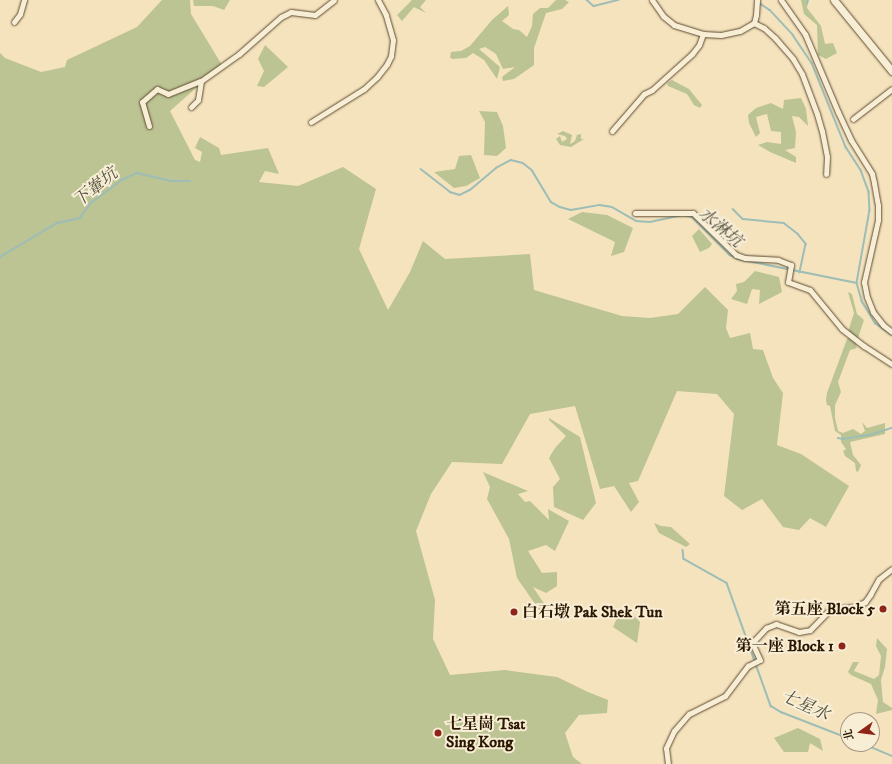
<!DOCTYPE html>
<meta charset="utf-8">
<style>
body{margin:0}
#map{position:relative;width:892px;height:764px;overflow:hidden;background:#f5e3be;font-family:"IM FELL DW Pica","Noto Serif TC",serif}
div>[style]{position:absolute}
.green>*{inset:0;background:#bbc492}
.stream>*{height:1.5px;margin:-0.75px;padding:0 0.75px;transform-origin:0.75px;border-radius:0.75px;background:#9dbdb6}
.roads{filter:drop-shadow(0 0 1px #5d4a30) drop-shadow(0 0 1px #5d4a30)}
.minor>*{height:5px;margin:-2.5px;padding:0 2.5px;transform-origin:2.5px;border-radius:2.5px;background:#f8edd5}
.secondary>*{height:7px;margin:-3.5px;padding:0 3.5px;transform-origin:3.5px;border-radius:3.5px;background:#f8edd5}
.dots>*{width:11px;height:11px;translate:-50% -50%;box-sizing:border-box;border:2px solid #f8edd5;border-radius:50%}
span{translate:-50% -50%;white-space:nowrap;text-align:center;line-height:1.15;-webkit-text-stroke:4px #f8edd5;paint-order:stroke}
.poi-label{font-size:16px;color:#2a1700;font-weight:700}
.right{translate:-100% -50%;text-align:right}
.left{translate:0 -50%;text-align:left}
.water-label{font-size:17px;color:#525140;font-style:italic}
.north{position:absolute;left:840px;top:712px;width:40px;height:40px;box-sizing:border-box;background:#f8edd5;border:1px solid #a69780;border-radius:50%;rotate:256deg;font-size:11px;font-weight:700;line-height:16px;text-align:center;color:#2a1700}
.north::after{content:'';display:block;margin:auto;width:14px;height:18px;background:#8f2418;clip-path:polygon(50% 0,100% 100%,50% 72%,0 100%)}
</style>
<div id="map">
<div class="green">
<div style="clip-path:polygon(162px 0,190px 0,191px 14px,222px 65px,170px 111px,195px 160px,200px 162px,202px 152px,195px 148px,200px 137px,219px 148px,221px 155px,268px 148px,279px 174px,265px 171px,259px 182px,298px 186px,343px 167px,376px 189px,359px 249px,388px 310px,410px 272px,423px 241px,445px 259px,530px 254px,534px 290px,622px 316px,650px 318px,678px 314px,705px 287px,728px 310px,726px 328px,730px 338px,750px 333px,753px 349px,763px 350px,773px 378px,783px 393px,777px 445px,801px 454px,849px 486px,826px 527px,810px 518px,799px 530px,783px 527px,762px 499px,742px 510px,724px 496px,734px 414px,717px 394px,677px 391px,638px 481px,629px 483px,639px 502px,631px 512px,614px 486px,600px 489px,575px 406px,530px 414px,502px 464px,452px 462px,431px 494px,416px 531px,435px 600px,433px 639px,450px 675px,505px 670px,557px 677px,588px 692px,608px 700px,607px 713px,579px 715px,565px 733px,573px 757px,582px 764px,0 764px,0 53px,5px 58px,41px 72px,65px 67px,67px 60px,137px 27px)"></div>
<div style="clip-path:polygon(193px 0,230px 0,224px 10px,213px 6px,194px 6px)"></div>
<div style="clip-path:polygon(412px 0,426px 0,420px 7px,426px 13px,414px 7px,402px 21px,397px 15px)"></div>
<div style="clip-path:polygon(556px 0,565px 0,569px 2px,562px 9px,546px 13px,534px 48px,534px 65px,514px 79px,503px 81px,502px 77px,515px 67px,503px 69px,496px 54px,485px 47px,479px 49px,500px 67px,497px 79px,484px 60px,473px 53px,466px 58px,452px 59px,450px 57px,451px 52px,461px 51px,470px 46px,492px 20px,508px 6px,509px 15px,502px 21px,513px 29px,519px 30px,527px 37px,532px 26px,533px 14px,540px 8px,548px 8px)"></div>
<div style="clip-path:polygon(801px 0,808px 0,807px 8px,821px 26px,825px 44px,833px 43px,837px 53px,826px 59px,818px 55px,817px 25px,804px 14px)"></div>
<div style="clip-path:polygon(265px 45px,288px 67px,264px 87px,257px 86px,264px 71px,258px 59px)"></div>
<div style="clip-path:polygon(672px 80px,689px 89px,702px 105px,700px 108px,694px 105px,687px 94px,668px 86px,667px 83px)"></div>
<div style="clip-path:polygon(801px 98px,806px 109px,808px 126px,799px 117px,792px 116px,796px 132px,795px 148px,785px 150px,796px 157px,796px 163px,770px 152px,758px 145px,767px 142px,781px 144px,781px 132px,771px 131px,767px 114px,756px 117px,760px 133px,756px 137px,749px 123px,748px 115px,756px 108px,771px 103px,783px 109px,784px 100px)"></div>
<div style="clip-path:polygon(479px 111px,497px 112px,503px 126px,506px 148px,497px 156px,484px 155px,485px 122px)"></div>
<div style="clip-path:polygon(563px 131px,572px 135px,570px 144px,575px 141px,577px 135px,581px 134px,581px 139px,584px 139px,571px 147px,560px 145px,556px 139px,560px 136px,562px 142px,567px 139px,565px 136px,557px 134px)"></div>
<div style="clip-path:polygon(471px 155px,480px 178px,466px 186px,454px 188px,434px 172px,455px 169px,459px 156px)"></div>
<div style="clip-path:polygon(582px 212px,607px 215px,633px 228px,624px 252px,611px 256px,615px 242px,568px 219px)"></div>
<div style="clip-path:polygon(699px 229px,712px 244px,709px 248px,700px 252px,692px 236px)"></div>
<div style="clip-path:polygon(755px 271px,779px 277px,782px 292px,759px 304px,760px 290px,752px 289px,747px 304px,731px 299px,737px 291px,736px 284px,744px 282px)"></div>
<div style="clip-path:polygon(848px 292px,852px 294px,857px 314px,864px 320px,856px 344px,857px 348px,850px 350px,838px 382px,841px 392px,835px 405px,835px 418px,838px 431px,843px 433px,853px 429px,861px 434px,865px 431px,862px 422px,867px 428px,885px 423px,885px 434px,850px 442px,853px 455px,861px 465px,858px 472px,856px 471px,855px 463px,845px 456px,843px 451px,846px 449px,841px 442px,841px 435px,835px 431px,830px 406px,827px 405px,826px 400px,827px 393px,847px 339px,851px 337px,848px 332px,854px 313px)"></div>
<div style="clip-path:polygon(549px 418px,580px 437px,596px 503px,583px 520px,554px 507px,553px 487px,560px 479px,549px 458px,555px 448px,566px 436px,549px 420px)"></div>
<div style="clip-path:polygon(483px 472px,528px 491px,518px 494px,525px 502px,530px 501px,549px 520px,548px 509px,569px 521px,555px 551px,546px 545px,528px 551px,542px 573px,557px 572px,557px 586px,546px 593px,533px 587px,549px 611px,542px 614px,517px 578px,509px 539px,487px 499px,490px 487px)"></div>
<div style="clip-path:polygon(654px 523px,661px 526px,671px 527px,690px 544px,686px 547px,659px 533px)"></div>
<div style="clip-path:polygon(623px 605px,640px 622px,637px 643px,613px 627px)"></div>
<div style="clip-path:polygon(877px 638px,887px 649px,885px 667px,881px 680px,883px 702px,892px 708px,892px 710px,876px 714px,878px 700px,871px 684px,851px 675px,848px 672px,853px 662px,859px 662px,854px 671px,874px 679px,879px 675px,881px 656px,876px 646px)"></div>
<div style="clip-path:polygon(798px 728px,820px 739px,823px 751px,810px 743px,808px 752px,784px 752px,774px 738px)"></div>
</div>
<div class="stream">
<div style="left:587px;top:0;width:9px;rotate:41deg"></div>
<div style="left:594px;top:6px;width:25px;rotate:-14deg"></div>
<div style="left:758px;top:2px;width:14px;rotate:34deg"></div>
<div style="left:770px;top:10px;width:34px;rotate:47deg"></div>
<div style="left:793px;top:35px;width:34px;rotate:56deg"></div>
<div style="left:812px;top:63px;width:91px;rotate:68deg"></div>
<div style="left:846px;top:147px;width:27px;rotate:57deg"></div>
<div style="left:861px;top:170px;width:23px;rotate:70deg"></div>
<div style="left:869px;top:192px;width:18px;rotate:87deg"></div>
<div style="left:870px;top:210px;width:74px;rotate:100.1deg"></div>
<div style="left:857px;top:283px;width:19px;rotate:74deg"></div>
<div style="left:862px;top:301px;width:26px;rotate:59deg"></div>
<div style="left:875px;top:323px;width:21px;rotate:35deg"></div>
<div style="left:807px;top:4px;width:4px;rotate:-76deg"></div>
<div style="left:421px;top:169px;width:37px;rotate:38deg"></div>
<div style="left:450px;top:192px;width:10px;rotate:17deg"></div>
<div style="left:460px;top:195px;width:11px;rotate:-27deg"></div>
<div style="left:470px;top:190px;width:34px;rotate:-40deg"></div>
<div style="left:496px;top:168px;width:17px;rotate:-28deg"></div>
<div style="left:511px;top:160px;width:12px;rotate:14deg"></div>
<div style="left:523px;top:163px;width:11px;rotate:38deg"></div>
<div style="left:532px;top:170px;width:37px;rotate:59deg"></div>
<div style="left:551px;top:202px;width:10px;rotate:29deg"></div>
<div style="left:560px;top:207px;width:11px;rotate:15deg"></div>
<div style="left:571px;top:210px;width:29px;rotate:-10deg"></div>
<div style="left:600px;top:205px;width:12px;rotate:9deg"></div>
<div style="left:612px;top:207px;width:28px;rotate:30deg"></div>
<div style="left:636px;top:221px;width:14px;rotate:4deg"></div>
<div style="left:650px;top:222px;width:34px;rotate:-12deg"></div>
<div style="left:683px;top:215px;width:9px;rotate:13deg"></div>
<div style="left:692px;top:217px;width:54px;rotate:45deg"></div>
<div style="left:730px;top:255px;width:9px;rotate:27deg"></div>
<div style="left:738px;top:259px;width:121px;rotate:11.4deg"></div>
<div style="left:733px;top:209px;width:14px;rotate:45deg"></div>
<div style="left:743px;top:219px;width:41px;rotate:5.6deg"></div>
<div style="left:784px;top:223px;width:18px;rotate:38deg"></div>
<div style="left:798px;top:234px;width:13px;rotate:51deg"></div>
<div style="left:806px;top:244px;width:29px;rotate:102deg"></div>
<div style="left:0;top:257px;width:66px;rotate:-30.8deg"></div>
<div style="left:57px;top:223px;width:24px;rotate:-12deg"></div>
<div style="left:80px;top:218px;width:19px;rotate:-54deg"></div>
<div style="left:91px;top:203px;width:39px;rotate:-37deg"></div>
<div style="left:122px;top:180px;width:17px;rotate:-25deg"></div>
<div style="left:137px;top:173px;width:36px;rotate:13deg"></div>
<div style="left:172px;top:181px;width:18px"></div>
<div style="left:838px;top:438px;width:5px;rotate:11deg"></div>
<div style="left:843px;top:439px;width:30px;rotate:-9deg"></div>
<div style="left:873px;top:434px;width:20px;rotate:-18deg"></div>
<div style="left:683px;top:550px;width:9px;rotate:84deg"></div>
<div style="left:684px;top:559px;width:49px;rotate:29.2deg"></div>
<div style="left:727px;top:583px;width:131px;rotate:70.3deg"></div>
<div style="left:771px;top:706px;width:12px;rotate:31deg"></div>
<div style="left:781px;top:712px;width:72px;rotate:21.2deg"></div>
<div style="left:864px;top:744px;width:30px;rotate:23deg"></div>
</div>
<div class="roads">
<div class="minor">
<div style="left:652px;top:0;width:19px;rotate:55deg"></div>
<div style="left:663px;top:16px;width:14px;rotate:39deg"></div>
<div style="left:674px;top:25px;width:30px;rotate:17deg"></div>
<div style="left:703px;top:34px;width:18px;rotate:3deg"></div>
<div style="left:721px;top:35px;width:19px;rotate:-12deg"></div>
<div style="left:740px;top:31px;width:16px;rotate:-30deg"></div>
<div style="left:754px;top:23px;width:8px;rotate:-76deg"></div>
<div style="left:756px;top:15px;width:15px;rotate:-86deg"></div>
<div style="left:781px;top:0;width:42px;rotate:54.8deg"></div>
<div style="left:805px;top:34px;width:85px;rotate:67.1deg"></div>
<div style="left:838px;top:112px;width:31px;rotate:65deg"></div>
<div style="left:851px;top:140px;width:40px;rotate:58deg"></div>
<div style="left:872px;top:174px;width:9px;rotate:77deg"></div>
<div style="left:874px;top:183px;width:22px;rotate:80deg"></div>
<div style="left:878px;top:205px;width:15px;rotate:90deg"></div>
<div style="left:878px;top:220px;width:64px;rotate:102.7deg"></div>
<div style="left:864px;top:282px;width:15px;rotate:79deg"></div>
<div style="left:867px;top:297px;width:16px;rotate:68deg"></div>
<div style="left:873px;top:312px;width:16px;rotate:52deg"></div>
<div style="left:883px;top:325px;width:11px;rotate:38deg"></div>
<div style="left:14px;top:22px;width:10px;rotate:-53deg"></div>
<div style="left:20px;top:14px;width:15px;rotate:-74deg"></div>
<div style="left:754px;top:23px;width:11px;rotate:27deg"></div>
<div style="left:764px;top:28px;width:15px;rotate:42deg"></div>
<div style="left:775px;top:38px;width:28px;rotate:49deg"></div>
<div style="left:793px;top:59px;width:17px;rotate:59deg"></div>
<div style="left:802px;top:74px;width:43px;rotate:69.4deg"></div>
<div style="left:817px;top:114px;width:18px;rotate:74deg"></div>
<div style="left:822px;top:131px;width:26px;rotate:79deg"></div>
<div style="left:827px;top:157px;width:17px;rotate:93deg"></div>
<div style="left:191px;top:107px;width:10px;rotate:-45deg"></div>
<div style="left:198px;top:100px;width:19px;rotate:-81deg"></div>
<div style="left:201px;top:81px;width:47px;rotate:-35.4deg"></div>
<div style="left:239px;top:54px;width:56px;rotate:-41.4deg"></div>
<div style="left:281px;top:17px;width:11px;rotate:-27deg"></div>
<div style="left:291px;top:12px;width:24px;rotate:7deg"></div>
<div style="left:315px;top:15px;width:24px;rotate:-38deg"></div>
<div style="left:853px;top:119px;width:49px;rotate:-37.6deg"></div>
<div style="left:311px;top:122px;width:62px;rotate:-31.9deg"></div>
<div style="left:364px;top:89px;width:18px;rotate:-43deg"></div>
<div style="left:377px;top:77px;width:16px;rotate:-52deg"></div>
<div style="left:387px;top:64px;width:9px;rotate:-63deg"></div>
<div style="left:391px;top:56px;width:16px;rotate:-83deg"></div>
<div style="left:393px;top:40px;width:26px;rotate:-106deg"></div>
<div style="left:386px;top:15px;width:17px;rotate:-118deg"></div>
<div style="left:149px;top:126px;width:25px;rotate:-106deg"></div>
<div style="left:142px;top:102px;width:20px;rotate:-41deg"></div>
<div style="left:157px;top:89px;width:12px;rotate:24deg"></div>
<div style="left:168px;top:94px;width:35px;rotate:-22deg"></div>
<div style="left:612px;top:131px;width:49px;rotate:-49.1deg"></div>
<div style="left:644px;top:94px;width:9px;rotate:-27deg"></div>
<div style="left:652px;top:90px;width:54px;rotate:-42deg"></div>
<div style="left:692px;top:54px;width:11px;rotate:-52deg"></div>
<div style="left:699px;top:45px;width:12px;rotate:-70deg"></div>
<div style="left:635px;top:213px;width:58px"></div>
<div style="left:693px;top:213px;width:60px;rotate:44.3deg"></div>
<div style="left:736px;top:255px;width:9px;rotate:18deg"></div>
<div style="left:745px;top:258px;width:33px;rotate:3deg"></div>
<div style="left:778px;top:260px;width:14px;rotate:21deg"></div>
<div style="left:791px;top:265px;width:17px;rotate:100deg"></div>
<div style="left:788px;top:282px;width:23px;rotate:20deg"></div>
<div style="left:810px;top:290px;width:50px;rotate:50.6deg"></div>
<div style="left:842px;top:329px;width:28px;rotate:38deg"></div>
<div style="left:864px;top:346px;width:33px;rotate:33deg"></div>
<div style="left:668px;top:764px;width:16px;rotate:-97deg"></div>
<div style="left:666px;top:748px;width:19px;rotate:-65deg"></div>
<div style="left:674px;top:731px;width:23px;rotate:-49deg"></div>
<div style="left:689px;top:714px;width:40px;rotate:-26.6deg"></div>
<div style="left:725px;top:696px;width:38px;rotate:-53deg"></div>
<div style="left:748px;top:666px;width:13px;rotate:-27deg"></div>
<div style="left:760px;top:660px;width:19px;rotate:-115deg"></div>
<div style="left:752px;top:643px;width:21px;rotate:-47deg"></div>
<div style="left:766px;top:628px;width:11px;rotate:-22deg"></div>
<div style="left:776px;top:624px;width:24px;rotate:19deg"></div>
<div style="left:799px;top:632px;width:11px;rotate:-10deg"></div>
<div style="left:810px;top:630px;width:29px;rotate:-46deg"></div>
<div style="left:830px;top:609px;width:24px;rotate:-5deg"></div>
<div style="left:854px;top:607px;width:12px;rotate:-24deg"></div>
<div style="left:865px;top:602px;width:9px;rotate:-54deg"></div>
<div style="left:870px;top:595px;width:18px;rotate:-61deg"></div>
<div style="left:879px;top:579px;width:16px;rotate:-38deg"></div>
</div>
<div class="secondary">
<div style="left:834px;top:0;width:92px;rotate:50.8deg"></div>
</div>
</div>
<div class="dots">
<div style="left:883px;top:609px;background:#8f2418"></div>
<div style="left:514px;top:612px;background:#8f2418"></div>
<div style="left:842px;top:646px;background:#8f2418"></div>
<div style="left:438px;top:733px;background:#8f2418"></div>
</div>
<div class="poi-label">
<span class="right" style="left:875px;top:609px">第五座 Block 5</span>
<span class="left" style="left:522px;top:612px">白石墩 Pak Shek Tun</span>
<span class="right" style="left:834px;top:646px">第一座 Block 1</span>
<span class="left" style="left:446px;top:733px">七星崗 Tsat<br>Sing Kong</span>
</div>
<div class="water-label">
<span style="left:96px;top:188px;rotate:-39deg">下輋坑</span>
<span style="left:720px;top:228px;rotate:40deg">水淋坑</span>
<span style="left:805px;top:706px;rotate:24deg">七星水</span>
</div>
<div class="north">北</div>
</div>
